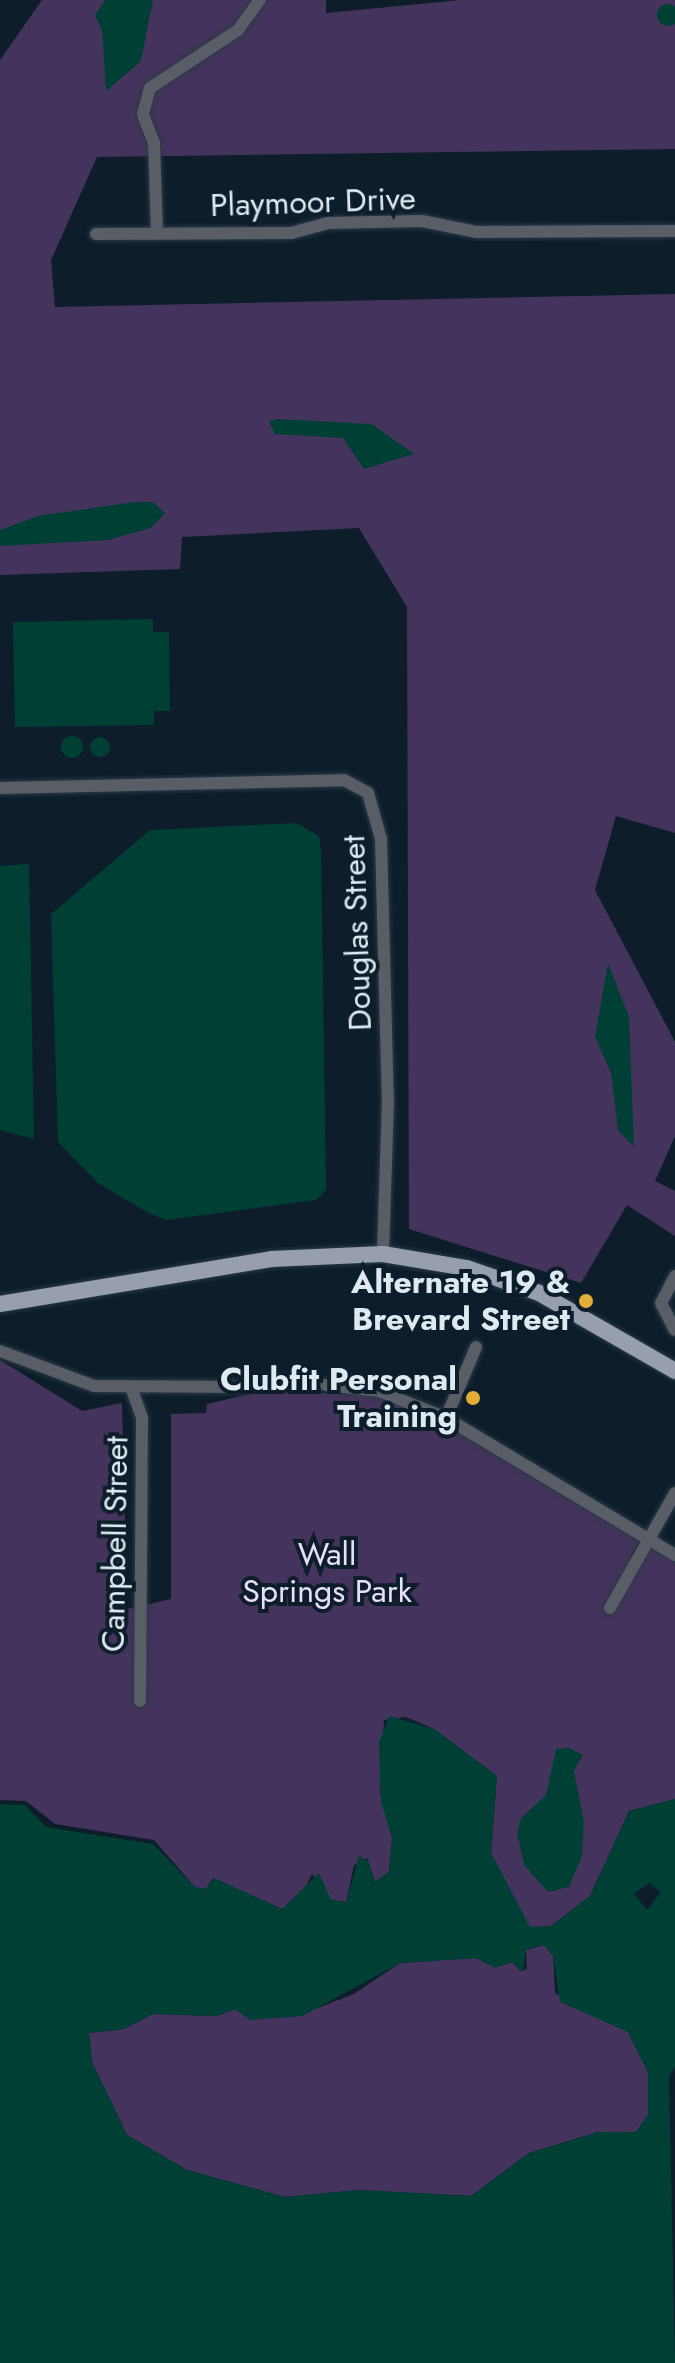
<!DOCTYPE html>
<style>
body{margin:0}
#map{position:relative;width:675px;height:2363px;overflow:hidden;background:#0d1e2a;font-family:Jost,sans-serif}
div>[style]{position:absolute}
.green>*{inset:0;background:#44345d}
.water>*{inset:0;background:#004034}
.round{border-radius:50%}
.roads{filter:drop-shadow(0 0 2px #2a3a46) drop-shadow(0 0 2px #2a3a46)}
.minor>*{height:12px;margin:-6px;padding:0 6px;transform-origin:6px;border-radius:6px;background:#595d65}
.major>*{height:16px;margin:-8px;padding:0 8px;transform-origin:8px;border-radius:8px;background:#979eb0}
.dots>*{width:22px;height:22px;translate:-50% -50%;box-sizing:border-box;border:4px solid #0d1e2a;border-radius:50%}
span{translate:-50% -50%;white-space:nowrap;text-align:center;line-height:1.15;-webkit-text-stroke:8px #0d1e2a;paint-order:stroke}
.street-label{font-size:32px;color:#dee9f1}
.poi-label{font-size:32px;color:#dee9f1;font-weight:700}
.right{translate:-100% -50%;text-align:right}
.park-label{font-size:32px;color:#e8defd}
</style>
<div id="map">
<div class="green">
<div style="clip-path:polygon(42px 0,326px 0,326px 13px,461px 0,675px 0,675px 149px,97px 157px,51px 260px,55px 307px,675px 294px,675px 833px,616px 816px,595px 890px,675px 1042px,675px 1136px,655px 1181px,675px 1191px,675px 1236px,627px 1205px,581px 1283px,409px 1229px,407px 607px,359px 528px,182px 537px,180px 569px,0 575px,0 60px)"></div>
<div style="clip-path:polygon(0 1360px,82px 1411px,122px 1403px,127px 1609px,171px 1599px,171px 1414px,206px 1413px,207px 1404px,262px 1391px,378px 1395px,440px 1420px,641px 1540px,631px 1556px,639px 1561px,650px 1545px,675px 1561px,675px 1799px,629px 1811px,590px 1896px,551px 1926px,530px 1928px,491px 1853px,497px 1776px,434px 1729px,406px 1717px,384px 1720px,380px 1792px,392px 1838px,389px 1872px,375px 1882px,367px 1858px,354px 1865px,346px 1902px,331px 1900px,312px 1874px,300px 1897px,282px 1909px,213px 1878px,206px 1889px,195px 1887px,154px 1840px,55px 1824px,26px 1801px,0 1800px)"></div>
<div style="clip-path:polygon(544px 1945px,553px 1956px,555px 1993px,628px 2032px,648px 2072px,648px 2115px,636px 2132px,598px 2132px,529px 2153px,471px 2196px,359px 2190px,285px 2197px,187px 2170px,127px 2135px,92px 2062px,89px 2033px,124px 2029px,153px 2014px,216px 2016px,235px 2009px,294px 2017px,354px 1994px,400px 1963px,476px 1958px,490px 1965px,512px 1962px,521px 1971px,527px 1969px,526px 1950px)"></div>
</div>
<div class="water">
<div style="clip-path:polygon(105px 0,153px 0,141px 61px,106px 91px,102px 30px,95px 15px)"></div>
<div class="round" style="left:657px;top:4px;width:22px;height:22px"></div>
<div style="clip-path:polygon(276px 419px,372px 424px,414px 454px,364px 469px,343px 438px,275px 434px,269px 422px)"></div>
<div style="clip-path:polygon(134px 502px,153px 502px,165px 513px,151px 528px,108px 540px,0 546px,0 530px,38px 516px)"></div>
<div style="clip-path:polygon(153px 619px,153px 632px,169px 632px,170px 711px,154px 711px,154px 725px,15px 727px,13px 622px)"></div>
<div class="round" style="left:61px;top:736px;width:22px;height:22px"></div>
<div class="round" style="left:90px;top:737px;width:20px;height:20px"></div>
<div style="clip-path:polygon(297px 823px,319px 836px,321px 850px,326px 1190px,316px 1200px,166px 1220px,150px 1214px,98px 1183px,58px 1142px,51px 914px,150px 830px)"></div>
<div style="clip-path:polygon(29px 864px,34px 1139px,0 1130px,0 866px)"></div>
<div style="clip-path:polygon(608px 963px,629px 1017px,634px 1147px,618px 1130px,611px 1073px,595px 1037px)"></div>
<div style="clip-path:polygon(evenodd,389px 1716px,434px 1729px,497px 1776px,491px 1853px,530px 1927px,551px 1926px,590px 1896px,629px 1811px,675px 1799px,675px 2067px,669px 2077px,675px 2363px,0 2363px,0 1804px,25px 1805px,46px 1827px,153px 1844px,195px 1887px,206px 1889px,214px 1878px,282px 1909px,319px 1873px,331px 1900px,346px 1902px,359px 1856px,369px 1862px,375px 1882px,389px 1872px,392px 1838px,381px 1802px,379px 1743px,389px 1716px,649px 1883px,661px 1892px,647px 1910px,634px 1894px,649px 1883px,389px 1716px,544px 1945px,553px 1956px,560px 2002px,628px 2032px,648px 2072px,648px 2115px,636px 2132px,598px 2132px,529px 2153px,471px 2196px,359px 2190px,285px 2197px,187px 2170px,127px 2135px,92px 2062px,89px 2033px,124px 2029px,153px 2014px,216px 2016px,235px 2009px,250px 2020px,302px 2016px,400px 1963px,476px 1958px,495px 1968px,512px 1962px,523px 1972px,526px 1950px,544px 1945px)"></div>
<div style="clip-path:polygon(569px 1748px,583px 1755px,574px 1771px,584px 1822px,582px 1856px,569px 1887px,548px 1892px,524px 1865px,517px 1833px,521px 1818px,546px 1795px,556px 1749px)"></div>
</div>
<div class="roads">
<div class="minor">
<div style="left:157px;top:233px;width:90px;rotate:-91.9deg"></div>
<div style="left:154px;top:143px;width:31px;rotate:-111deg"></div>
<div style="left:143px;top:114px;width:27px;rotate:-75deg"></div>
<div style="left:150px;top:88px;width:105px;rotate:-33.4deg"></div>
<div style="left:238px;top:30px;width:37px;rotate:-54deg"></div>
<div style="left:96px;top:234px;width:195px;rotate:-0.3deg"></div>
<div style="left:291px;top:233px;width:38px;rotate:-15deg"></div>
<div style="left:328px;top:223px;width:94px;rotate:-1.2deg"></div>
<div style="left:422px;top:221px;width:55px;rotate:11.5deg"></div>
<div style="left:476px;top:232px;width:199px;rotate:-0.3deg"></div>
<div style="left:0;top:788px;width:344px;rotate:-1.3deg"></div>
<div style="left:344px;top:780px;width:27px;rotate:28deg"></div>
<div style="left:368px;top:793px;width:48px;rotate:74.2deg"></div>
<div style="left:381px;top:839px;width:262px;rotate:88.5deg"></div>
<div style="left:388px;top:1101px;width:153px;rotate:91.9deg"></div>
<div style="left:675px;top:1276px;width:30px;rotate:117deg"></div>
<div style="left:661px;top:1303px;width:30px;rotate:63deg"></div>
<div style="left:0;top:1351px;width:100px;rotate:20.4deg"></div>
<div style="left:94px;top:1386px;width:154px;rotate:0.4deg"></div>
<div style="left:326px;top:1385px;width:53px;rotate:6.5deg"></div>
<div style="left:379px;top:1391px;width:72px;rotate:21.9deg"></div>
<div style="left:446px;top:1418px;width:267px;rotate:30.9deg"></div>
<div style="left:132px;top:1390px;width:30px;rotate:70deg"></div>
<div style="left:142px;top:1418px;width:283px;rotate:90.4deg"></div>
<div style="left:446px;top:1418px;width:77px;rotate:-67.1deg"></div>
<div style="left:610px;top:1608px;width:132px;rotate:-60.5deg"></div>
</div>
<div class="major">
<div style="left:0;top:1304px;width:275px;rotate:-9.4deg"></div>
<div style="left:271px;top:1259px;width:112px;rotate:-2.6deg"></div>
<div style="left:383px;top:1254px;width:85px;rotate:9.5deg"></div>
<div style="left:467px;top:1268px;width:76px;rotate:19.1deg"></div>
<div style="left:539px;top:1293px;width:157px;rotate:29.8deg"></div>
</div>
</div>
<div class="dots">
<div style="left:586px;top:1301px;background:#e4ad35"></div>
<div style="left:473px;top:1398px;background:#e4ad35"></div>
</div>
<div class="street-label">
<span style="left:313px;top:202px;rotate:-2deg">Playmoor Drive</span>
<span style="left:357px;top:933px;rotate:-92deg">Douglas Street</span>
<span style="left:115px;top:1544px;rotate:-89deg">Campbell Street</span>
</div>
<div class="poi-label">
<span class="right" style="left:570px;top:1301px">Alternate 19 &amp;<br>Brevard Street</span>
<span class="right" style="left:457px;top:1398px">Clubfit Personal<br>Training</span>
</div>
<div class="park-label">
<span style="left:327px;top:1573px">Wall<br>Springs Park</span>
</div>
</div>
